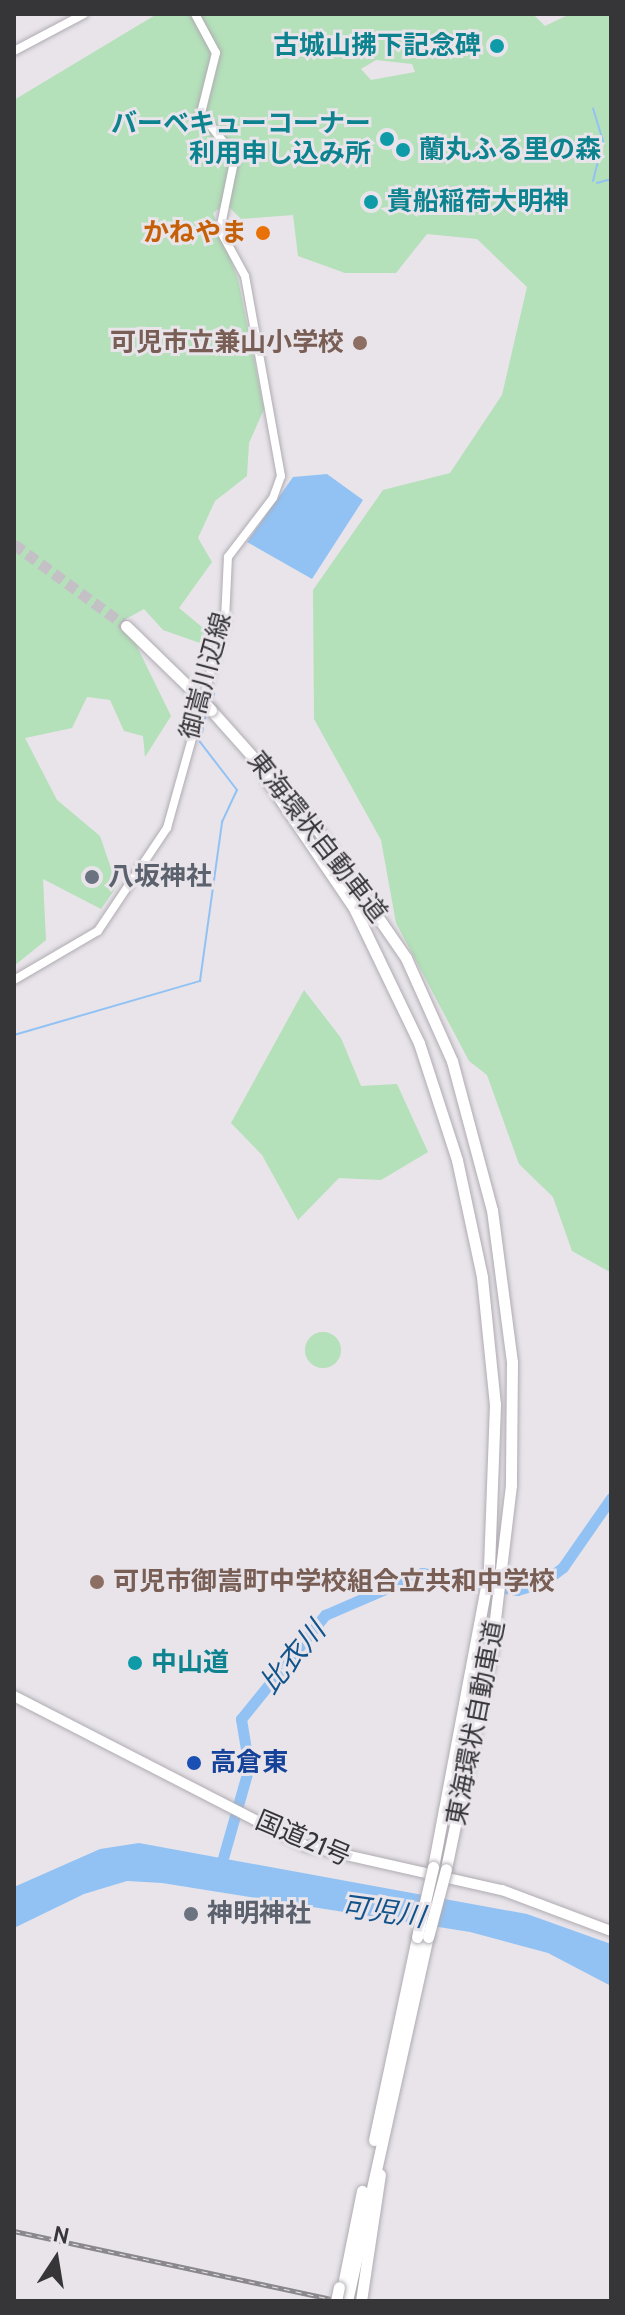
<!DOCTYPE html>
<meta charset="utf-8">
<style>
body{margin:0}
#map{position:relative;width:625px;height:2315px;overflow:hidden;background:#e8e4ea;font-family:Cabin,"Noto Sans JP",sans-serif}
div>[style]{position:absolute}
.green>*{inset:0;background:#b4e0ba}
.round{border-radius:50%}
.water>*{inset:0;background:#92c2f4}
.stream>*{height:2px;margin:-1px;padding:0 1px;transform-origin:1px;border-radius:1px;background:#92c2f4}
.river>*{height:11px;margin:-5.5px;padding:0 5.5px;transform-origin:5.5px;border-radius:5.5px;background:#92c2f4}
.motorway-tunnel>*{height:11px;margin-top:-5.5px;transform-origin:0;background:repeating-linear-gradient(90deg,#c4c1c6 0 11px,transparent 0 16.5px)}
.roads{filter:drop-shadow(0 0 2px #afabb1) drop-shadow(0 0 2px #afabb1)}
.secondary>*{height:8px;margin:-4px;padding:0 4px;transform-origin:4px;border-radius:4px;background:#fff}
.trunk>*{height:10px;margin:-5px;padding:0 5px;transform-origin:5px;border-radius:5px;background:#fff}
.motorway>*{height:11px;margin:-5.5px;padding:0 5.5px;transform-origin:5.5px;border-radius:5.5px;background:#fff}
.rail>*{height:5px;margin-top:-2.5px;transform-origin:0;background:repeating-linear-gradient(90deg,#e8e4ea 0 6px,#8b888d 0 12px);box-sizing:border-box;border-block:2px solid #8b888d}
.bridges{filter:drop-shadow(0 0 2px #afabb1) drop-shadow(0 0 2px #afabb1)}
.motorway-bridge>*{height:11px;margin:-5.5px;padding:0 5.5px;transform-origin:5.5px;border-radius:5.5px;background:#fff}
.dots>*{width:22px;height:22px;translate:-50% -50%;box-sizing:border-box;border:4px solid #e8e4ea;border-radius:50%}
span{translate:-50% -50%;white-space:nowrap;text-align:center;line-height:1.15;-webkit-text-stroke:6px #e8e4ea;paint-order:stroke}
.culture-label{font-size:26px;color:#0d838f;font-weight:700}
.right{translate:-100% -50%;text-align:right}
.left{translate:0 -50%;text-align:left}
.food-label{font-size:26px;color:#c56008;font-weight:700}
.education-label{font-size:26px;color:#785e54;font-weight:700}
.street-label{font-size:26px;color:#363538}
.worship-label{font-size:26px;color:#5b616d;font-weight:700}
.transit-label{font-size:26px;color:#164399;font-weight:700}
.water-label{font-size:28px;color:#12538b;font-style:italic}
.frame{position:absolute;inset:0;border:16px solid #363538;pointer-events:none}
.north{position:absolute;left:16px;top:2219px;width:80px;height:80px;-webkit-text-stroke:6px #e8e4ea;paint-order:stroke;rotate:12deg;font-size:22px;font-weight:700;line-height:32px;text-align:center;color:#363538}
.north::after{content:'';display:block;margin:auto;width:28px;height:36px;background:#363538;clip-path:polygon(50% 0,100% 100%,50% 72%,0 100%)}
</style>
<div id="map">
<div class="green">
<div style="clip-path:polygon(evenodd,157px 14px,533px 14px,545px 26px,570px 14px,611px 14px,610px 1272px,572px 1251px,553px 1197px,519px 1164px,487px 1075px,469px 1061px,396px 923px,381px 840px,314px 719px,313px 590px,383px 490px,450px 473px,502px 395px,527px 287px,477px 239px,427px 234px,396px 273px,345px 273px,298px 256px,293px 215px,241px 219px,226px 204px,213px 213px,238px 279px,264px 409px,249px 443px,247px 476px,215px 501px,198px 538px,212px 562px,179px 608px,208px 632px,200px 643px,163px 630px,144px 609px,124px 620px,171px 716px,145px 757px,143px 736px,124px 731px,110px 700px,87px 697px,72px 728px,25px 738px,57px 800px,100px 836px,117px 886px,101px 909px,43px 879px,46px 940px,14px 966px,14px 100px,157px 14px,376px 60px,412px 64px,415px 72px,371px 80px,361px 69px,376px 60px)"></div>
<div style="clip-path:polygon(304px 990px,341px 1038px,361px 1086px,397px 1084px,428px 1152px,381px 1180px,339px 1178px,298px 1220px,262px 1155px,231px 1123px)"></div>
<div class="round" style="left:305px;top:1332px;width:36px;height:36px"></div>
</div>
<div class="water">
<div style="clip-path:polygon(327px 474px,363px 500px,312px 579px,247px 542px,293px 477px)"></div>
<div style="clip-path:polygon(139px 1843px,527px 1914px,611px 1944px,611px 1986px,548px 1953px,470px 1932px,162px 1883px,127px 1881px,84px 1894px,14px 1928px,14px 1887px,100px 1849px)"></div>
</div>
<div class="stream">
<div style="left:593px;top:181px;width:41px;rotate:-76deg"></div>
<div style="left:603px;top:141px;width:34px;rotate:-107deg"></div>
<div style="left:597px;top:183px;width:15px;rotate:-16deg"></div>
<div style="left:210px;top:704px;width:11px;rotate:-68deg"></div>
<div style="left:14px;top:1035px;width:194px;rotate:-16.2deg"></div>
<div style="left:200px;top:981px;width:161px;rotate:-82.1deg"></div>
<div style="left:222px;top:822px;width:35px;rotate:-65deg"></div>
<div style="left:237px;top:790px;width:61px;rotate:-127.6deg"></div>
<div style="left:200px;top:742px;width:29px;rotate:-78deg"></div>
</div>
<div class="river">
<div style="left:221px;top:1865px;width:102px;rotate:-74.1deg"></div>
<div style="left:249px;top:1767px;width:49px;rotate:-99.5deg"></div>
<div style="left:241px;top:1719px;width:134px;rotate:-51.1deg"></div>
<div style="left:325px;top:1615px;width:106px;rotate:-23.4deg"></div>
<div style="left:422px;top:1573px;width:97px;rotate:10.1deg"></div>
<div style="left:517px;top:1590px;width:26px;rotate:-16deg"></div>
<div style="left:542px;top:1583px;width:26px;rotate:-37deg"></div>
<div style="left:563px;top:1567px;width:84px;rotate:-55.2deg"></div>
</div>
<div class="motorway-tunnel">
<div style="left:14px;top:544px;width:139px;rotate:36.2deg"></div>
</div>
<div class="roads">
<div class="secondary">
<div style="left:14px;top:51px;width:79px;rotate:-27.9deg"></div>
<div style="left:14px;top:980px;width:97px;rotate:-30.3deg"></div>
<div style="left:98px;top:931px;width:124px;rotate:-56.2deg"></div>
<div style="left:167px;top:828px;width:216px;rotate:-74.4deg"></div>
<div style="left:225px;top:620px;width:63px;rotate:-87.3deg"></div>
<div style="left:228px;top:557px;width:74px;rotate:-52.7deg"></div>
<div style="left:273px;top:498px;width:23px;rotate:-70deg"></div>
<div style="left:281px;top:476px;width:203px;rotate:-100.2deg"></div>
<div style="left:245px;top:276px;width:52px;rotate:-118.5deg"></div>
<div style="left:220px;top:230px;width:75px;rotate:-78.4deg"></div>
<div style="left:235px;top:157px;width:56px;rotate:-127.7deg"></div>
<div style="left:201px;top:113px;width:62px;rotate:-76deg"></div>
<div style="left:216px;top:53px;width:44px;rotate:-118.3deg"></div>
</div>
<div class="trunk">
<div style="left:14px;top:1696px;width:328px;rotate:27.2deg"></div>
<div style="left:306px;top:1846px;width:201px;rotate:12.7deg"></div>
<div style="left:502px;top:1890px;width:116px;rotate:20.6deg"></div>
</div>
<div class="motorway">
<div style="left:126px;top:626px;width:98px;rotate:44.2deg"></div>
<div style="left:211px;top:710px;width:159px;rotate:48.3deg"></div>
<div style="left:317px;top:829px;width:157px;rotate:55.4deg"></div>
<div style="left:406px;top:958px;width:113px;rotate:65.9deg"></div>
<div style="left:452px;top:1061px;width:154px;rotate:75deg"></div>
<div style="left:492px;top:1210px;width:153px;rotate:82.5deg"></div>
<div style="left:512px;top:1362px;width:123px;rotate:90.5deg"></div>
<div style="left:511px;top:1485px;width:169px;rotate:96.8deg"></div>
<div style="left:491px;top:1653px;width:221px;rotate:101.8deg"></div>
<div style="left:267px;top:780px;width:155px;rotate:55.8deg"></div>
<div style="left:354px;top:908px;width:150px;rotate:64.3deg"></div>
<div style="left:419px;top:1043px;width:123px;rotate:72deg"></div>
<div style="left:457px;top:1160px;width:120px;rotate:77.9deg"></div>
<div style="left:482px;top:1277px;width:128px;rotate:84.2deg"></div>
<div style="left:495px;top:1404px;width:167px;rotate:92.1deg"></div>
<div style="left:489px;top:1571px;width:301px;rotate:100.7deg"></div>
<div style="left:374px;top:2140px;width:208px;rotate:-78deg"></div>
<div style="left:344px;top:2280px;width:91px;rotate:-78.6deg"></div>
<div style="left:347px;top:2301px;width:373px;rotate:-77.5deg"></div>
<div style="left:361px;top:2301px;width:128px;rotate:-81.5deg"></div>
</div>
</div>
<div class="rail">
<div style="left:14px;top:2231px;width:333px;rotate:12.1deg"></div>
</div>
<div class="bridges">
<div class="motorway-bridge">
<div style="left:196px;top:694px;width:22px;rotate:47deg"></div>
<div style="left:417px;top:1937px;width:72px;rotate:-77.1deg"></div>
<div style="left:428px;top:1937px;width:70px;rotate:-75.2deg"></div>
<div style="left:336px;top:2301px;width:14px;rotate:-78deg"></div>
</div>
</div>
<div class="dots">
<div style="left:497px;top:46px;background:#0f9aa8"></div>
<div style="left:387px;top:139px;background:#0f9aa8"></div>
<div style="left:403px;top:150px;background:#0f9aa8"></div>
<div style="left:371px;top:202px;background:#0f9aa8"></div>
<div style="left:263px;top:233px;background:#e8710a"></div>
<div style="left:360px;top:343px;background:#8d6e63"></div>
<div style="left:92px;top:877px;background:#6b7280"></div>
<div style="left:97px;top:1582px;background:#8d6e63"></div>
<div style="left:135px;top:1663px;background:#0f9aa8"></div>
<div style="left:194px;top:1763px;background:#1a4fb4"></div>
<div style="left:191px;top:1914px;background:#6b7280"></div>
</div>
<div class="culture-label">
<span class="right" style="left:481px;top:46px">古城山拂下記念碑</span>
<span class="right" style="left:371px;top:139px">バーベキューコーナー<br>利用申し込み所</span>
<span class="left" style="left:419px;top:150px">蘭丸ふる里の森</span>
<span class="left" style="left:387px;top:202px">貴船稲荷大明神</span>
<span class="left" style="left:151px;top:1663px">中山道</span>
</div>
<div class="food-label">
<span class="right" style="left:247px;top:233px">かねやま</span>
</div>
<div class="education-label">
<span class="right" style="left:344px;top:343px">可児市立兼山小学校</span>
<span class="left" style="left:113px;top:1582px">可児市御嵩町中学校組合立共和中学校</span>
</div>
<div class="street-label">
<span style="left:206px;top:676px;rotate:-75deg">御嵩川辺線</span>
<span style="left:317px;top:837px;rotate:52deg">東海環状自動車道</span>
<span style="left:476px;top:1723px;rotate:-79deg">東海環状自動車道</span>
<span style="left:303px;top:1839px;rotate:23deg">国道21号</span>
</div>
<div class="worship-label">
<span class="left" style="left:108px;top:877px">八坂神社</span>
<span class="left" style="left:207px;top:1914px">神明神社</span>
</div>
<div class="transit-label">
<span class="left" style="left:210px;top:1763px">高倉東</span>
</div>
<div class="water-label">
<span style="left:292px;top:1657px;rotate:-50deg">比衣川</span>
<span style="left:383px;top:1911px;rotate:8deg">可児川</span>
</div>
<div class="frame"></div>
<div class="north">N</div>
</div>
